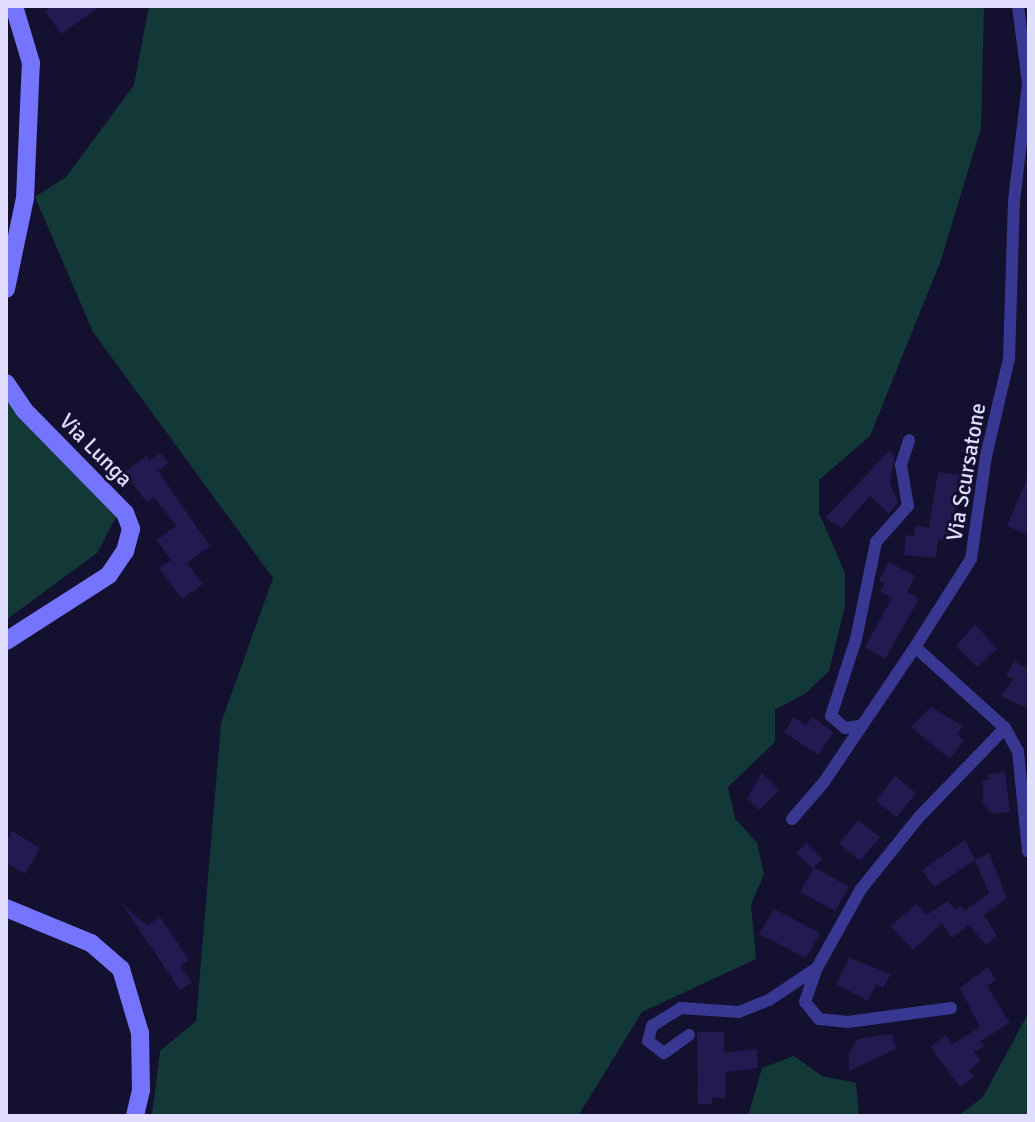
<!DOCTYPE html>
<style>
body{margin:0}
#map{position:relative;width:1035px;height:1122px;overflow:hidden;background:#14102f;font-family:Signika,sans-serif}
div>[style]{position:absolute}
.green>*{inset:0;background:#123937}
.building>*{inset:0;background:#241a51}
.street>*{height:12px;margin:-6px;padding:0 6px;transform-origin:6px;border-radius:6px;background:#383791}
.secondary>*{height:18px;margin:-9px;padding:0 9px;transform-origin:9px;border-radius:9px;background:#7474ff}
span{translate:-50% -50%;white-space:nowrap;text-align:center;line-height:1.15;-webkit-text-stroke:6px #14102f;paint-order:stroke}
.street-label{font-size:22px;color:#e0ddff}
.frame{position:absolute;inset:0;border:8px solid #e0ddff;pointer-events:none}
</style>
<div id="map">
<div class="green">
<div style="clip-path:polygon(149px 6px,984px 6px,981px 128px,941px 260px,870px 436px,819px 480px,819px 513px,845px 573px,845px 606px,829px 671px,806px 693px,775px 710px,775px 742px,728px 787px,735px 818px,757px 843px,764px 874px,751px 905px,756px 959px,642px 1012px,578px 1116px,152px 1116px,160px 1051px,196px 1021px,221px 723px,273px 578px,93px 332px,35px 197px,66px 177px,134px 85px)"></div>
<div style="clip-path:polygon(6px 388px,119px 512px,97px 553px,6px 620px)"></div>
<div style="clip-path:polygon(1029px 1012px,1029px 1116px,958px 1116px,983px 1097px)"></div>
<div style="clip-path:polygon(794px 1056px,822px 1076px,856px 1083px,859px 1116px,748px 1116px,762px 1068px)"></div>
</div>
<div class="building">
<div style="clip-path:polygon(52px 6px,100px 6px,61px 34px,45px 11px)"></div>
<div style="clip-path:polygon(889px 451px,895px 455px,890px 483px,898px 503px,889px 514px,870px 496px,842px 528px,825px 518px)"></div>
<div style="clip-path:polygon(160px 453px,168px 463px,158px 471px,210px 546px,187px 563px,203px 584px,182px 599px,159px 568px,171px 560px,157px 540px,176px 526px,154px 497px,147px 503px,124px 472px,147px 456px,150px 461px)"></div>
<div style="clip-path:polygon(938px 472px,961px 475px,951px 541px,938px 539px,936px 558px,904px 555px,906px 535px,914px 536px,915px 526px,929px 528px)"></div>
<div style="clip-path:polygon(1029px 473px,1029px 535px,1007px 526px)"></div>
<div style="clip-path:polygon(889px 562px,915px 576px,907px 592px,919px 599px,885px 659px,865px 647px,892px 598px,880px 591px,885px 583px,879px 580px)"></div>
<div style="clip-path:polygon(975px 624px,997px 649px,977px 667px,956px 646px)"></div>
<div style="clip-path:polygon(1015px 661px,1029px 670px,1029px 709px,1001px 696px,1013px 679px,1006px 675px)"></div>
<div style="clip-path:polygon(931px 707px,963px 726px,957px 734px,964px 740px,950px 759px,911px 727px)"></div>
<div style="clip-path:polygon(794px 717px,806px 725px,812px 717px,834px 732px,818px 755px,784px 732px)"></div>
<div style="clip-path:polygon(1005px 772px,1010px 812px,992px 814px,983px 804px,983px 780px,989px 780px,988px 774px)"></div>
<div style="clip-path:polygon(762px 773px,779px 790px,759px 810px,747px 798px)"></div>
<div style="clip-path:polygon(895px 776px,916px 793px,897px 817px,876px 801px)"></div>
<div style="clip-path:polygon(858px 820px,880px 837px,860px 861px,839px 844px)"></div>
<div style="clip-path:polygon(12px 831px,40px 848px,25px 874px,6px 863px,6px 842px)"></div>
<div style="clip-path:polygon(965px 840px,975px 860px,934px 887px,922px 870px)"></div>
<div style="clip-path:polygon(806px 843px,822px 859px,814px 867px,849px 887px,835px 911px,800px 892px,813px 869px,796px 853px)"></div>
<div style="clip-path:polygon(989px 853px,1007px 898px,984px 915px,997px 936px,986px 945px,969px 925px,952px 938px,942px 923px,913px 950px,891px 926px,916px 904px,926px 915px,948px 901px,955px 910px,961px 906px,964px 911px,989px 893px,975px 860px)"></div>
<div style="clip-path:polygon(122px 904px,148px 926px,160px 917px,189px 960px,180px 966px,192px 982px,180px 990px)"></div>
<div style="clip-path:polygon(774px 909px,820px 933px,806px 958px,759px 934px)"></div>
<div style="clip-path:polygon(849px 958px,891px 974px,883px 988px,876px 984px,868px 1001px,836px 984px)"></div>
<div style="clip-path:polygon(988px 967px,996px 980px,987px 986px,1010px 1023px,981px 1041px,984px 1046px,974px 1052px,980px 1061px,969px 1070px,974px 1077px,960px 1087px,931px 1047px,945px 1035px,952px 1044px,980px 1027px,960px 988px)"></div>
<div style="clip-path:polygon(697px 1032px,724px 1032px,724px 1053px,757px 1049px,758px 1068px,725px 1072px,725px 1098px,712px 1098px,712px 1104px,698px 1104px)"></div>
<div style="clip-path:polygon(892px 1034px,896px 1049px,849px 1071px,849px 1053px,858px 1039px)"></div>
</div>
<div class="street">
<div style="left:859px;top:726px;width:14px;rotate:172deg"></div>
<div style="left:845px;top:728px;width:18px;rotate:-139deg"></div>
<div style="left:831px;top:716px;width:81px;rotate:-72deg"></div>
<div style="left:856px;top:639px;width:99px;rotate:-78.3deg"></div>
<div style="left:876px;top:542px;width:48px;rotate:-48.4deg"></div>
<div style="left:908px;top:506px;width:42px;rotate:-99.7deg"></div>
<div style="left:901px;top:465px;width:26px;rotate:-72deg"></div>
<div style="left:1005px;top:728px;width:26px;rotate:61deg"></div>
<div style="left:1018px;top:751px;width:101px;rotate:84.3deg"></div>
<div style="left:792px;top:819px;width:49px;rotate:-49.1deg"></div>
<div style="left:824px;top:782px;width:163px;rotate:-56deg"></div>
<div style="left:951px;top:1008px;width:104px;rotate:172.3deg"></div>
<div style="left:848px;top:1022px;width:29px;rotate:-174deg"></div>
<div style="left:819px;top:1019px;width:22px;rotate:-129deg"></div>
<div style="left:805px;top:1002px;width:36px;rotate:-71deg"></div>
<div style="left:817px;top:968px;width:90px;rotate:-60.9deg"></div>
<div style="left:861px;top:889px;width:94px;rotate:-51.1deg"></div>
<div style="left:920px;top:816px;width:122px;rotate:-46deg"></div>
<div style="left:1005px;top:728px;width:121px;rotate:-138deg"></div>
<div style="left:915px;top:647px;width:104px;rotate:-57.5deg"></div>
<div style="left:971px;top:559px;width:104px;rotate:-81.7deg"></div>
<div style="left:986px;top:456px;width:100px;rotate:-76.7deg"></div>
<div style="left:1009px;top:359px;width:158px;rotate:-88.2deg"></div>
<div style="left:1014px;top:201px;width:119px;rotate:-83.2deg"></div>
<div style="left:1028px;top:83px;width:78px;rotate:-97.4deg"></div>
<div style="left:689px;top:1035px;width:31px;rotate:144deg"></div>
<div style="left:664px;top:1053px;width:20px;rotate:-143deg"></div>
<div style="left:648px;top:1041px;width:16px;rotate:-75deg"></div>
<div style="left:652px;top:1026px;width:34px;rotate:-32deg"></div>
<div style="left:681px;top:1008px;width:58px;rotate:3.9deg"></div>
<div style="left:739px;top:1012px;width:32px;rotate:-22deg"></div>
<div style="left:769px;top:1000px;width:58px;rotate:-33.7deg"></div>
</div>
<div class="secondary">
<div style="left:6px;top:289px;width:93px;rotate:-78.2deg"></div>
<div style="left:25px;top:198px;width:135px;rotate:-87.5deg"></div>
<div style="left:31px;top:63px;width:59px;rotate:-106.6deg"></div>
<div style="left:6px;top:383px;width:32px;rotate:56deg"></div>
<div style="left:24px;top:410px;width:144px;rotate:45.6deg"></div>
<div style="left:125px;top:513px;width:17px;rotate:69deg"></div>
<div style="left:131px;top:529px;width:23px;rotate:105deg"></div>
<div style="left:125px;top:551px;width:29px;rotate:124deg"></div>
<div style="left:109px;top:575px;width:122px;rotate:147.3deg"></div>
<div style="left:6px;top:908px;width:92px;rotate:22.4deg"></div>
<div style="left:91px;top:943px;width:40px;rotate:41deg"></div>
<div style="left:121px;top:969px;width:67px;rotate:73.5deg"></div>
<div style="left:140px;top:1033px;width:57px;rotate:89deg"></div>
<div style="left:141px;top:1090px;width:27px;rotate:103deg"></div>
</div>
<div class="street-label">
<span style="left:96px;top:450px;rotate:45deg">Via Lunga</span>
<span style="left:966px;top:472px;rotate:-80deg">Via Scursatone</span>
</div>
<div class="frame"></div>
</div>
